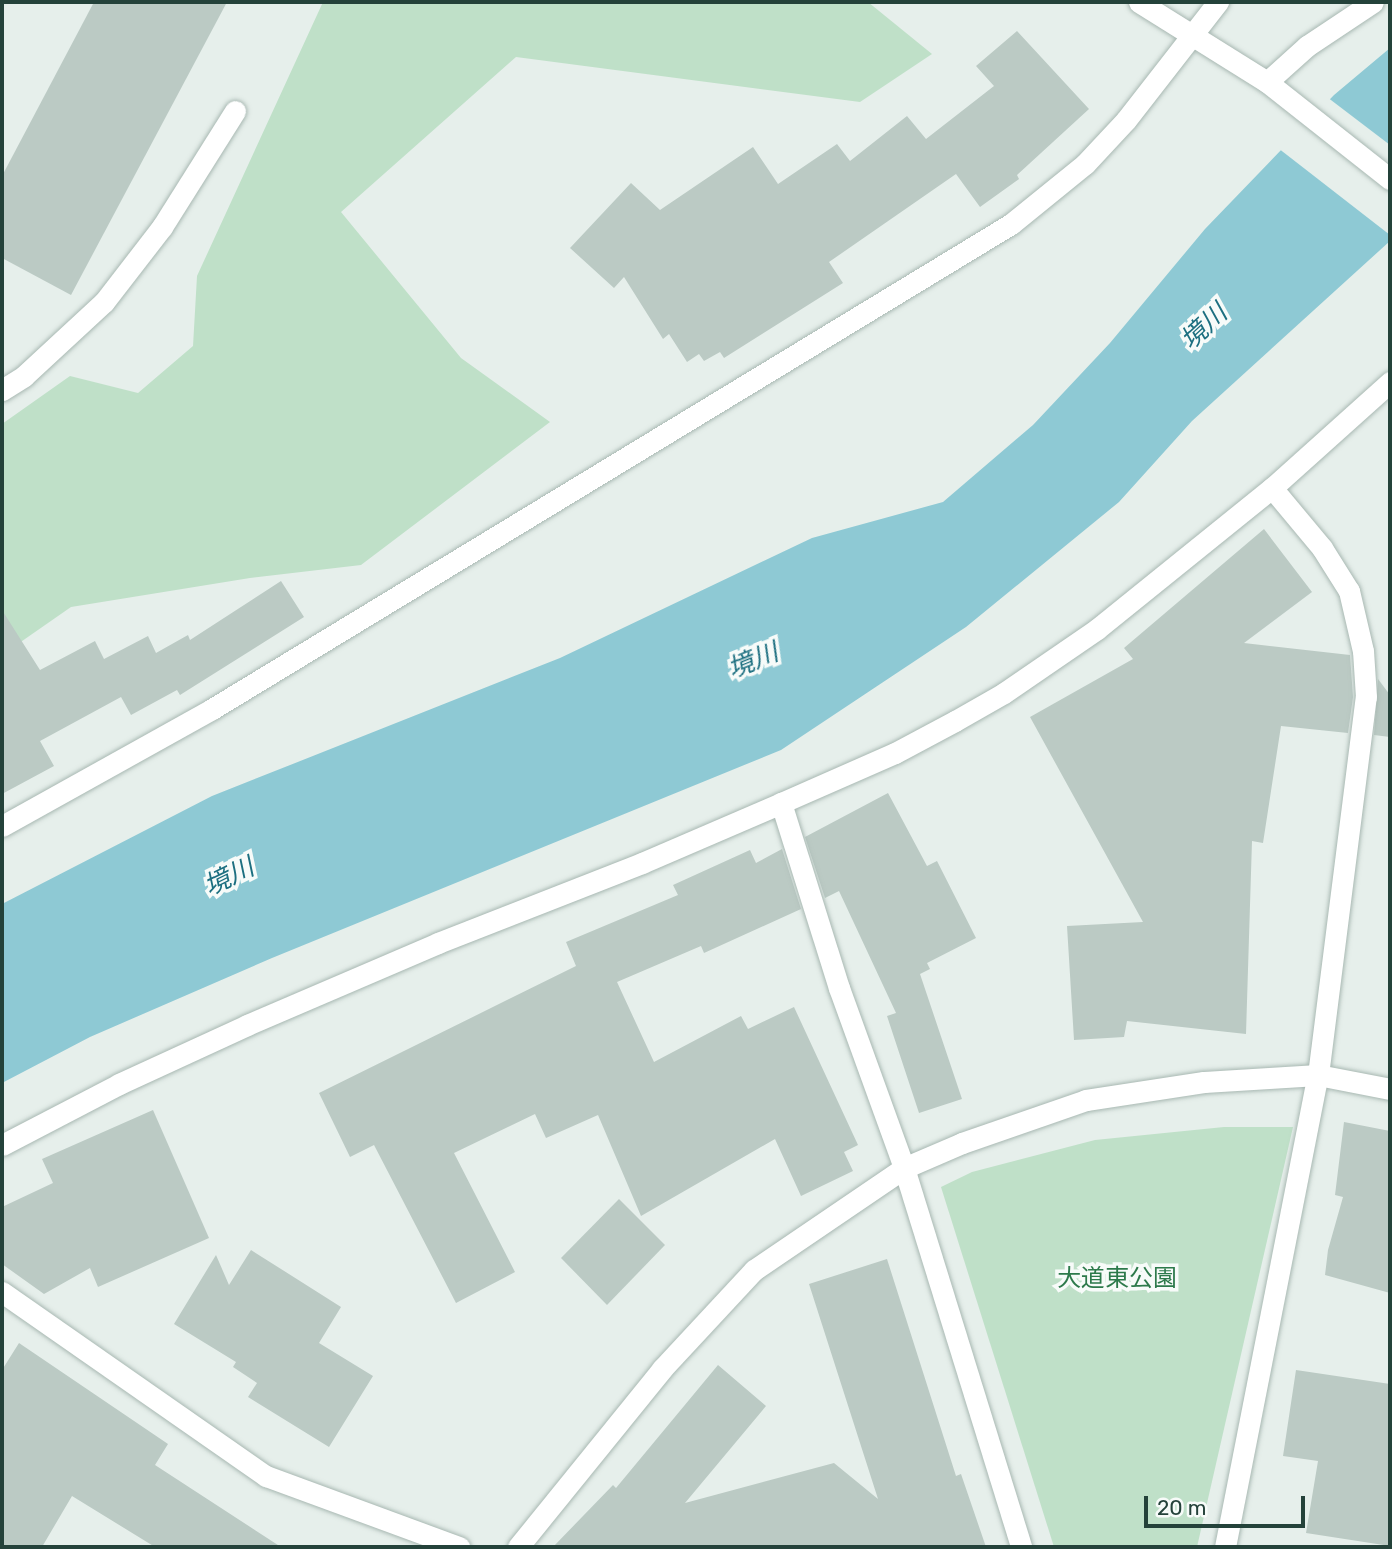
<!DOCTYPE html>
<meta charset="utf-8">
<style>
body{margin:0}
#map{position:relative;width:1392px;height:1549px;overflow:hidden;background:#e6efeb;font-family:Rubik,"Noto Sans JP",sans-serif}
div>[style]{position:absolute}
.green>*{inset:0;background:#bfe0c8}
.water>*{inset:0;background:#8ec9d4}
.pier>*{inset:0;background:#e6efeb}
.building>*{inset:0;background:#bbcac4}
.roads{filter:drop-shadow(0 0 2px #a8b8b2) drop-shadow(0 0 2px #a8b8b2)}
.minor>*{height:21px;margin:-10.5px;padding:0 10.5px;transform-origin:10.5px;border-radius:10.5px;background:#fff}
.tertiary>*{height:21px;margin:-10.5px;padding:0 10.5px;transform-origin:10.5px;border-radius:10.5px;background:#fff}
span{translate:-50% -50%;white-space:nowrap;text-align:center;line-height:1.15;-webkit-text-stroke:7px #f7fbf9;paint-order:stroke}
.park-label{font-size:24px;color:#2d7a4b}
.water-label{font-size:26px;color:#1c6f80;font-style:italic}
.frame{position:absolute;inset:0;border:4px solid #24423a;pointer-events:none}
.scale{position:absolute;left:1144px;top:1496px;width:161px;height:32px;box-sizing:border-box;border:4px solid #24423a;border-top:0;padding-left:9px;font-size:21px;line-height:24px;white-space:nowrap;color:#24423a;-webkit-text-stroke:5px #f7fbf9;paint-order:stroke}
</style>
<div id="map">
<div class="green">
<div style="clip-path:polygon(323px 2px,868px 2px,932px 54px,860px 102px,516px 57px,341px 212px,461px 358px,550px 422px,361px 565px,250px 578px,71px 607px,2px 655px,2px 424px,70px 376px,138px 393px,193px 346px,197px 276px)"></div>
<div style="clip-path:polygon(1224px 1127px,1293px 1127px,1197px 1547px,1054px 1547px,941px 1187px,972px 1172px,1095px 1140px)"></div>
</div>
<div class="water">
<div style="clip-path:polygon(1390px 48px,1390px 241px,1192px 421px,1119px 502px,966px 627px,781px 750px,272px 958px,90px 1037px,2px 1083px,2px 904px,212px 796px,560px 658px,812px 538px,943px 502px,1033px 425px,1110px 343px,1205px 229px,1334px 95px)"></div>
</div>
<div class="pier">
<div style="clip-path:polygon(1327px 97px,1390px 145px,1390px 235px,1278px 148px)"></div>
</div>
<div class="building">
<div style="clip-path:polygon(94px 2px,227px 2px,71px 295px,2px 258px,2px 176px)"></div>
<div style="clip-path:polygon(1017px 31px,1089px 109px,1017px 175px,1019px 179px,980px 207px,956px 174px,829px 262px,843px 283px,724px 358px,720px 352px,704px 361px,699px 354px,687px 362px,669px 334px,663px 339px,624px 277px,614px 288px,570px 248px,631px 183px,660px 210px,753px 147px,778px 184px,837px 144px,850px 161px,907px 116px,926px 139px,994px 86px,976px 66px)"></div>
<div style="clip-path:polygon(1264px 529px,1312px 592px,1244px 643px,1350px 655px,1353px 697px,1348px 733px,1281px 726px,1263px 843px,1252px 841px,1246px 1034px,1127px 1021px,1124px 1037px,1074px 1040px,1067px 926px,1143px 922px,1030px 717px,1133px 659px,1124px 648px)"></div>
<div style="clip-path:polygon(281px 581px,304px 617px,180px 695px,177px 690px,131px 715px,121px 697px,40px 741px,54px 766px,2px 794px,2px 610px,40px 670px,95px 641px,104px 659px,148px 636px,156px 653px,188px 635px,190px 640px)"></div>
<div style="clip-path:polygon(1378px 679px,1390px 695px,1390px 737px,1374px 735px)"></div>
<div style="clip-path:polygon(888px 793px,927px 866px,937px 861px,976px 938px,927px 963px,930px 969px,920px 974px,962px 1099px,919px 1113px,887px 1016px,896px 1013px,839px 891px,825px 898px,805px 837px)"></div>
<div style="clip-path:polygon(782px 849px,801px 909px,704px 953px,701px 946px,617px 982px,654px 1062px,741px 1016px,748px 1029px,794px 1007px,858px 1145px,844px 1152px,853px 1171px,801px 1196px,775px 1139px,641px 1216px,598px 1115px,546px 1138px,535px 1114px,454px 1153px,515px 1272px,456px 1303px,374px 1145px,350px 1157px,319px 1093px,576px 966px,566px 942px,678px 895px,673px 885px,750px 850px,756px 863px)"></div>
<div style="clip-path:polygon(153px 1110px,209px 1238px,98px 1287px,90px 1268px,44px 1294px,2px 1264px,2px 1207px,53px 1183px,42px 1159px)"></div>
<div style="clip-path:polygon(1344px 1122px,1390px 1131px,1390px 1293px,1325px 1275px,1328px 1250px,1343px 1197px,1335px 1195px)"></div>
<div style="clip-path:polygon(619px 1199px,665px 1245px,607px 1305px,561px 1258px)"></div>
<div style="clip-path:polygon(251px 1250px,341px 1307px,319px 1343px,373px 1376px,329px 1447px,248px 1397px,257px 1383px,233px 1367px,236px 1362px,174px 1324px,216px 1255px,229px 1285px)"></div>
<div style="clip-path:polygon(887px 1259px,956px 1476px,961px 1474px,986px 1547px,553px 1547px,613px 1485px,616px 1488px,718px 1365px,766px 1406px,685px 1503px,834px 1463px,878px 1499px,809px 1284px)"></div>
<div style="clip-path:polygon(19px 1343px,168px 1444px,155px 1465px,281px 1547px,155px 1547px,72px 1496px,42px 1547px,2px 1547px,2px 1370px)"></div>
<div style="clip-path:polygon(1296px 1370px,1390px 1384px,1390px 1546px,1306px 1533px,1318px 1461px,1283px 1456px)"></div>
</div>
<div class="roads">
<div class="minor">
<div style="left:1267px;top:82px;width:54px;rotate:-42deg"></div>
<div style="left:1307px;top:46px;width:79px;rotate:-33.7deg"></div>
<div style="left:2px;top:390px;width:26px;rotate:-32deg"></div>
<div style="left:24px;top:376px;width:109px;rotate:-42.8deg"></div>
<div style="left:104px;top:302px;width:95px;rotate:-52.3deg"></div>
<div style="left:162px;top:227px;width:137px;rotate:-57.8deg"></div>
<div style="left:781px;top:803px;width:194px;rotate:72.6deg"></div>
<div style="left:839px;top:988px;width:191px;rotate:70.1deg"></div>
<div style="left:904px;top:1168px;width:397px;rotate:72.8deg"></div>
<div style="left:2px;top:826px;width:240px;rotate:-29.1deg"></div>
<div style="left:212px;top:709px;width:935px;rotate:-31.26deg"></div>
<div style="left:1011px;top:224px;width:95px;rotate:-39deg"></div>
<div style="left:1085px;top:164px;width:60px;rotate:-47deg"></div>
<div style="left:1126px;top:120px;width:150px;rotate:-52.1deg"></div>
<div style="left:2px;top:1145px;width:132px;rotate:-27.5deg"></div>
<div style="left:119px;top:1084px;width:141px;rotate:-24.7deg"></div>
<div style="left:247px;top:1025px;width:208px;rotate:-23.2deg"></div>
<div style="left:438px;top:943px;width:219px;rotate:-21.4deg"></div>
<div style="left:642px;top:863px;width:151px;rotate:-23.3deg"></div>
<div style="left:781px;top:803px;width:124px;rotate:-23.7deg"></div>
<div style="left:895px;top:753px;width:68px;rotate:-28.1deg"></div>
<div style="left:955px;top:721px;width:56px;rotate:-29.7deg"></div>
<div style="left:1004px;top:693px;width:113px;rotate:-34.5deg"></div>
<div style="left:1097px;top:629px;width:225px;rotate:-38.9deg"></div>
<div style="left:1272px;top:488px;width:159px;rotate:-41.9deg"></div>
<div style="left:2px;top:1292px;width:322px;rotate:34.9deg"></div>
<div style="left:266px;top:1476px;width:206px;rotate:20.2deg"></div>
<div style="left:518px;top:1547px;width:229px;rotate:-51deg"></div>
<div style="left:662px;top:1369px;width:135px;rotate:-47.1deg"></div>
<div style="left:754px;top:1270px;width:181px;rotate:-34.2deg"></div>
<div style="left:904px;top:1168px;width:63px;rotate:-23.3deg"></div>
<div style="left:962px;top:1143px;width:131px;rotate:-19.1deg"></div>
<div style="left:1086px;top:1100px;width:119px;rotate:-8.7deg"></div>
<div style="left:1204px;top:1082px;width:114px;rotate:-3.5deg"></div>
<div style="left:1318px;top:1075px;width:73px;rotate:11deg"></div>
<div style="left:1225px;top:1547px;width:481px;rotate:-78.9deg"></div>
<div style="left:1318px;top:1075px;width:381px;rotate:-82.8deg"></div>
<div style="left:1366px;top:697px;width:46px;rotate:-93.7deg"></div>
<div style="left:1363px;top:651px;width:62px;rotate:-103.1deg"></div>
<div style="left:1349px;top:591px;width:51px;rotate:-122.1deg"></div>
<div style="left:1322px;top:548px;width:78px;rotate:-129.8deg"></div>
</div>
<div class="tertiary">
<div style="left:1139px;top:2px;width:151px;rotate:32deg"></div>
<div style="left:1267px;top:82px;width:157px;rotate:38.3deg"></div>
</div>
</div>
<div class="park-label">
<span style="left:1117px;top:1279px">大道東公園</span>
</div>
<div class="water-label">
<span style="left:1204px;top:327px;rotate:-43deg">境川</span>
<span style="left:753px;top:661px;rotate:-22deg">境川</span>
<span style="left:229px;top:877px;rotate:-26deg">境川</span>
</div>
<div class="frame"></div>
<div class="scale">20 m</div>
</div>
